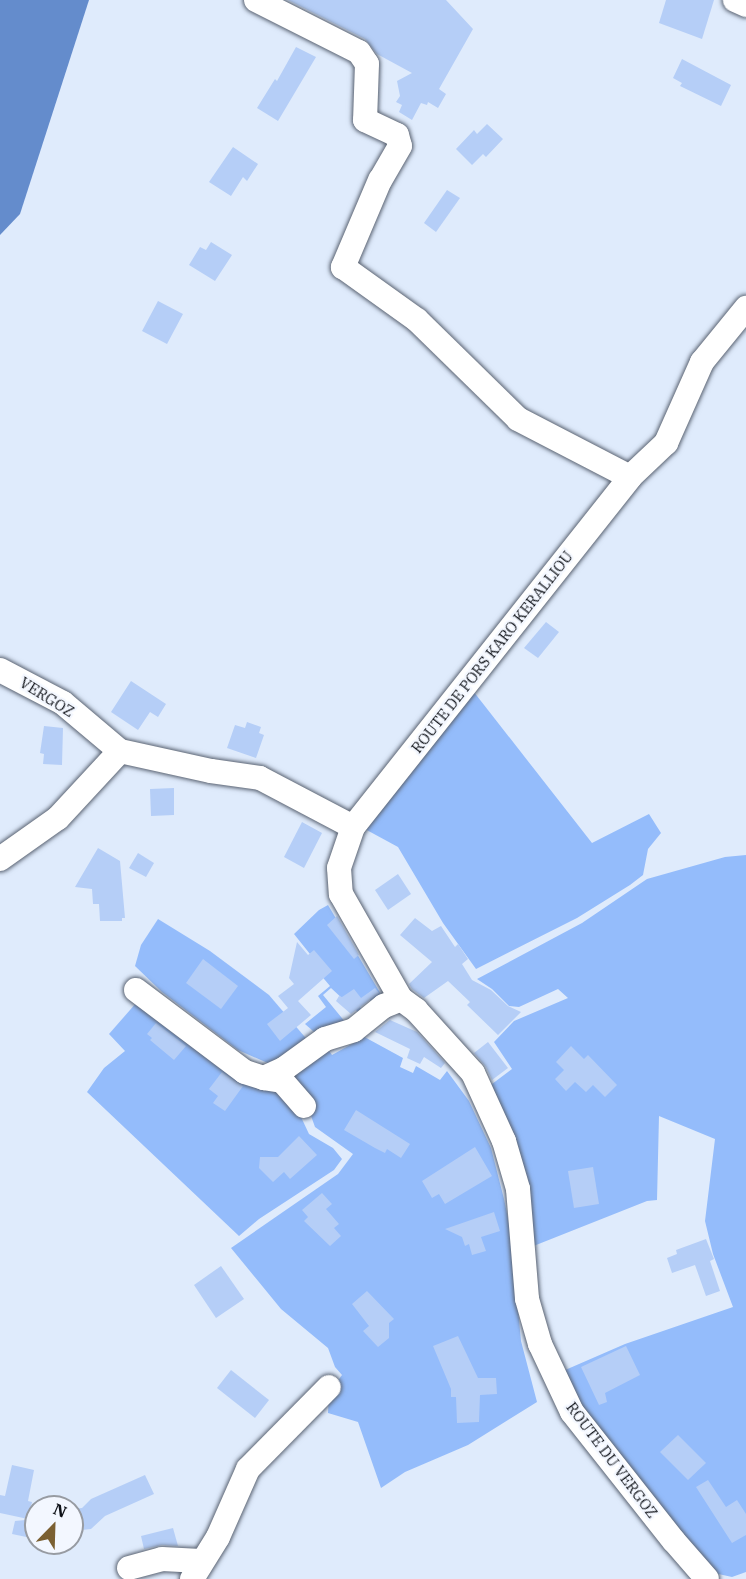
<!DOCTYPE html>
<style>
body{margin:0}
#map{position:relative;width:746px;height:1579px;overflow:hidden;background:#dfebfc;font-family:"IBM Plex Serif",serif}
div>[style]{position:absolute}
.green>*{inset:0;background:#94bcfb}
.water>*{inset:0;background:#648ccc}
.building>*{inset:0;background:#b5cef7}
.roads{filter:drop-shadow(0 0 2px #5a6372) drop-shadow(0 0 2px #5a6372)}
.minor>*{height:24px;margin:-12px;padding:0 12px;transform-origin:12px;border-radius:12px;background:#fff}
span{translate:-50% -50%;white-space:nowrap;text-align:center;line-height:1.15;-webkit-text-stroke:4.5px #f3f7ff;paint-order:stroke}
.street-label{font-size:15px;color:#0e1117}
.north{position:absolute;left:24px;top:1495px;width:60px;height:60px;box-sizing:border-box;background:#f3f7ff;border:2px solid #979ba2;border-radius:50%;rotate:23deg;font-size:16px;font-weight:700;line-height:24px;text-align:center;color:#0e1117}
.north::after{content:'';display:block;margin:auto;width:21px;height:27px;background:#7b6032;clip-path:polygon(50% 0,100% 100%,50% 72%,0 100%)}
</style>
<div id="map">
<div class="green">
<div style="clip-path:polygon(470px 687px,592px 843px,649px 814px,661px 833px,648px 849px,643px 875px,630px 885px,577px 918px,476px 969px,443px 923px,398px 847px,363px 828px)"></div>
<div style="clip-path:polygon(746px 855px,746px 1572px,732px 1577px,714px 1573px,556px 1374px,625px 1344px,733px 1307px,713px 1254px,705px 1221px,715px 1139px,659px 1116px,657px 1200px,647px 1201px,531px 1247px,488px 1087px,512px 1069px,494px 1042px,514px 1021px,568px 998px,558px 989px,519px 1007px,509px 1006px,492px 989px,477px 979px,582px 923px,647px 879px,725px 857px)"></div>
<div style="clip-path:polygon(328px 905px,385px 1001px,376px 1008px,368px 997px,358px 1004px,366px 1016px,362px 1018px,347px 998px,344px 1000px,331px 988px,323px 995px,346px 1023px,321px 1038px,305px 1024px,326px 1007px,318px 996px,330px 986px,314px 967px,318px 964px,294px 934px,319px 910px)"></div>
<div style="clip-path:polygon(158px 919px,210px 951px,269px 995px,310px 1043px,270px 1064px,238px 1050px,162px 992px,135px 966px,141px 945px)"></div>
<div style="clip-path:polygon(137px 1002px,267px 1083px,294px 1102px,309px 1134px,333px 1148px,342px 1159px,334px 1170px,259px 1219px,239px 1236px,87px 1092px,104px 1068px,125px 1051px,109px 1034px)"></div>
<div style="clip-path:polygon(359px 1034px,403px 1058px,400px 1067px,413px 1073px,416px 1066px,440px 1080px,447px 1071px,469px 1101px,491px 1148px,504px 1199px,511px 1233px,521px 1341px,537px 1402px,468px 1445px,405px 1472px,381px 1488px,358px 1422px,328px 1413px,329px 1393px,342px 1375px,335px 1367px,328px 1348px,281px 1309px,231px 1248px,338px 1174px,353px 1154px,315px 1127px,306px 1102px,288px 1081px,327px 1048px,332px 1055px,359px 1040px)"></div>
</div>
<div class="water">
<div style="clip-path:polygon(0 0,89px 0,20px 214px,0 235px)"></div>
</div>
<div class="building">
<div style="clip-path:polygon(288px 0,446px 0,473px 29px,439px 89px,446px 94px,438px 108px,428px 102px,427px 105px,421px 103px,412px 120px,399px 112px,402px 105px,396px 102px,400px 96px,397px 81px,412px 73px,377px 54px,365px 39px)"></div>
<div style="clip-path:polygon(666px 0,714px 0,702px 39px,659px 23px)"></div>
<div style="clip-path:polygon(296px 47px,316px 57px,278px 121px,257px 108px,275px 79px,277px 81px)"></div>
<div style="clip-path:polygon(682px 59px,731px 85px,721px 106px,680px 86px,682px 83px,673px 78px)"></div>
<div style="clip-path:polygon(487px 124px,503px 139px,486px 157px,483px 154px,472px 165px,456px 149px,474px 130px,477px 134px)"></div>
<div style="clip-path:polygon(233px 147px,258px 164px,247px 181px,243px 177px,231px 196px,209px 182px)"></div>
<div style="clip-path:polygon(447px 190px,460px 198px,436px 232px,424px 223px)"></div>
<div style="clip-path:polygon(211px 242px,232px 255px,215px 281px,189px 265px,200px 247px,206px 250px)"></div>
<div style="clip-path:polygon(158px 301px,183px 314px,167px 344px,142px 331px)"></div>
<div style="clip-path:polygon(546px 622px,559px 632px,538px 658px,524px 648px)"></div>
<div style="clip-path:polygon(131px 681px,166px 704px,158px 717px,150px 712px,138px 730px,111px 712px)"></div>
<div style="clip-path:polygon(247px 722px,261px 727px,259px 733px,264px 735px,256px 758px,227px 748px,235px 725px,245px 728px)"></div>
<div style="clip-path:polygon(44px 726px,63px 728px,62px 765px,43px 764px,44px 754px,40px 753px)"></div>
<div style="clip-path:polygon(174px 788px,174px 815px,151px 816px,150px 789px)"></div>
<div style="clip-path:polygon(302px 822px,322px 833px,304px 868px,284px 857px)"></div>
<div style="clip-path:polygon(98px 848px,120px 861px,125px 918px,122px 918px,122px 921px,100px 921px,99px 904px,93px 904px,92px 889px,75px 887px)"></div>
<div style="clip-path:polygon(138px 853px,154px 863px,146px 877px,129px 868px)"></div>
<div style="clip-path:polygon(398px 874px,411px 894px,388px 910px,375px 890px)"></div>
<div style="clip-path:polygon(337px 916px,359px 955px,354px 959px,327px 925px)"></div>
<div style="clip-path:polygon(415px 918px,432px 931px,441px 926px,455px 947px,458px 944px,468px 959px,462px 964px,472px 980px,491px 990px,508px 1006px,521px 1012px,498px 1035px,467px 1005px,470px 1002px,448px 981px,424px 998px,412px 989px,409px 984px,432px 962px,400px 935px)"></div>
<div style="clip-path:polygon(297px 942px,308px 955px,314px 950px,332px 971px,298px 1001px,311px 1015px,280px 1041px,267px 1024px,288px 1008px,278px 996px,294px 984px,289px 978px)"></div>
<div style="clip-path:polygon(203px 959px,238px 986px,221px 1009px,186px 983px)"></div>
<div style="clip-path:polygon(375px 988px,379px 993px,351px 1014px,336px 1001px,339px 996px,342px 997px,354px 989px,361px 998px)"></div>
<div style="clip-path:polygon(390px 1020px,417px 1032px,445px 1063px,441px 1068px,424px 1057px,420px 1064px,407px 1058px,410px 1049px,375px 1032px)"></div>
<div style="clip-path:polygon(156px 1023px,186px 1046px,174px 1060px,150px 1040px,152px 1038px,147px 1034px)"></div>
<div style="clip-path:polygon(488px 1042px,508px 1068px,492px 1080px,486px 1067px,474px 1053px)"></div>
<div style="clip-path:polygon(571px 1046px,584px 1059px,588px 1055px,617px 1085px,605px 1097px,593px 1085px,586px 1092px,575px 1082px,566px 1091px,555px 1079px,564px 1070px,556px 1062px)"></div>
<div style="clip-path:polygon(222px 1072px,243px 1086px,225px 1111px,213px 1103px,218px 1096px,209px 1089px)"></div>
<div style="clip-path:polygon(356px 1110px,410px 1144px,401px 1158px,387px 1149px,385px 1153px,375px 1148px,344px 1130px)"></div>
<div style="clip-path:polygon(299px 1136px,317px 1155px,290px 1179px,284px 1172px,273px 1182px,259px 1168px,260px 1157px,278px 1157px)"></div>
<div style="clip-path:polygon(475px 1147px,492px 1176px,445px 1204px,439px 1194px,432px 1198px,422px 1181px)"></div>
<div style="clip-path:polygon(593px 1167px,599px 1204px,574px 1208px,568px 1171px)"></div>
<div style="clip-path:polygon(322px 1193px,332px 1204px,326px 1209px,339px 1224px,334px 1228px,341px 1236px,330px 1246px,304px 1221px,308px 1217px,302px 1210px)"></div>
<div style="clip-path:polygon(494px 1212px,500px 1231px,481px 1237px,486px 1251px,472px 1255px,469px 1244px,465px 1246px,462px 1237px,445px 1229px)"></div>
<div style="clip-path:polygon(706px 1239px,714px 1259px,710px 1261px,720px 1291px,706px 1296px,695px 1265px,672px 1273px,667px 1258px,677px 1254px,676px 1250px)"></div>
<div style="clip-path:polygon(221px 1266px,244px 1299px,216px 1318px,194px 1285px)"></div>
<div style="clip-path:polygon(367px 1291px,394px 1319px,389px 1323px,389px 1338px,378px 1347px,363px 1331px,369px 1326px,352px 1304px)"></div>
<div style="clip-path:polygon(458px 1336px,478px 1378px,496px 1378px,497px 1394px,480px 1395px,479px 1422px,457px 1423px,456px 1397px,451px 1397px,451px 1389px,433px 1346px)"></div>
<div style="clip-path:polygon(626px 1346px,640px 1375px,605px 1393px,607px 1402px,599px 1405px,581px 1367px)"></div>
<div style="clip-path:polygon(231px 1370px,269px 1400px,255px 1418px,217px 1388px)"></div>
<div style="clip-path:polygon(678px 1435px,706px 1463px,688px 1480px,660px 1452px)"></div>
<div style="clip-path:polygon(12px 1465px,34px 1470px,28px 1501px,32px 1502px,28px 1519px,0 1513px,0 1495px,5px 1496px)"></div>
<div style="clip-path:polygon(145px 1475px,154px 1494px,105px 1516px,91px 1529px,72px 1531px,72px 1509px,82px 1508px,91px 1499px)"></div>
<div style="clip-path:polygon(708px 1480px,726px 1507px,737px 1500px,746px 1514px,746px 1535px,732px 1543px,696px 1487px)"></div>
<div style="clip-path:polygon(36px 1519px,36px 1539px,12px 1534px,15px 1521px)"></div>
<div style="clip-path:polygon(173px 1528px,178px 1546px,162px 1545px,144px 1549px,141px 1536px)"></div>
</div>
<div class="roads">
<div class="minor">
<div style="left:256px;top:0;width:115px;rotate:26.8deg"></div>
<div style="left:359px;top:52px;width:14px;rotate:56deg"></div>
<div style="left:367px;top:64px;width:56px;rotate:92deg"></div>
<div style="left:365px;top:120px;width:35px;rotate:25deg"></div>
<div style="left:397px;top:135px;width:11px;rotate:75deg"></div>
<div style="left:400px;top:146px;width:39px;rotate:120deg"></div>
<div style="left:380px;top:180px;width:95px;rotate:113deg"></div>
<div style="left:343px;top:267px;width:91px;rotate:35.6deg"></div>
<div style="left:417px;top:320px;width:141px;rotate:44.4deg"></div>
<div style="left:518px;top:419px;width:126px;rotate:27.4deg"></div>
<div style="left:735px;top:0;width:12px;rotate:24deg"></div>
<div style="left:0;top:670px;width:71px;rotate:27.6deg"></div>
<div style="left:63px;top:703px;width:75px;rotate:40.1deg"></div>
<div style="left:353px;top:827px;width:446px;rotate:-51.6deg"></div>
<div style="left:630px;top:477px;width:50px;rotate:-43.4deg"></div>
<div style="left:666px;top:443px;width:89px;rotate:-66deg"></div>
<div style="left:702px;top:362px;width:70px;rotate:-50.8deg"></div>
<div style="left:0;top:859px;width:71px;rotate:-35.3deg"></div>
<div style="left:58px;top:818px;width:91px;rotate:-47.2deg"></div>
<div style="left:120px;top:751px;width:93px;rotate:12.4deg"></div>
<div style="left:211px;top:771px;width:49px;rotate:8.1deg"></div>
<div style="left:260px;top:778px;width:105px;rotate:27.8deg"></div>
<div style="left:353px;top:827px;width:43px;rotate:108.9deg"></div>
<div style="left:339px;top:868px;width:26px;rotate:86deg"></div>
<div style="left:341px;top:894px;width:121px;rotate:60.3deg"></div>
<div style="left:401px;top:999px;width:19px;rotate:36deg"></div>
<div style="left:416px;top:1010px;width:85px;rotate:47.9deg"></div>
<div style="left:473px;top:1073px;width:75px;rotate:65.5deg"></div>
<div style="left:504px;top:1141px;width:50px;rotate:73.7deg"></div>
<div style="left:518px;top:1189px;width:110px;rotate:85.3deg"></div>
<div style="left:527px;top:1299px;width:47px;rotate:73.9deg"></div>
<div style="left:540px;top:1344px;width:75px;rotate:64.8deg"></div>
<div style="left:572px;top:1412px;width:164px;rotate:51.7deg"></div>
<div style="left:674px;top:1541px;width:50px;rotate:49deg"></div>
<div style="left:136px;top:990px;width:136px;rotate:37deg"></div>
<div style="left:245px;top:1072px;width:20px;rotate:18deg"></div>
<div style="left:304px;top:1106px;width:33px;rotate:-131deg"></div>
<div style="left:282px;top:1081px;width:18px;rotate:-171deg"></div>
<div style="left:264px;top:1078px;width:23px;rotate:-25deg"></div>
<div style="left:285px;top:1068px;width:49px;rotate:-35.9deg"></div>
<div style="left:325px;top:1039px;width:30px;rotate:-17deg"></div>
<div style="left:354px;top:1030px;width:38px;rotate:-39deg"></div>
<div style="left:384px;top:1006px;width:18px;rotate:-22deg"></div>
<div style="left:129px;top:1568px;width:34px;rotate:-15deg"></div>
<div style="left:162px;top:1559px;width:39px;rotate:3deg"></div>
<div style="left:192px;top:1579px;width:49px;rotate:-58.2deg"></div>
<div style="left:218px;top:1537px;width:74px;rotate:-66.2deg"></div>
<div style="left:248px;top:1469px;width:115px;rotate:-45.4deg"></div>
</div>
</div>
<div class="street-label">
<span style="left:492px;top:652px;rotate:-52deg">ROUTE DE PORS KARO KERALLIOU</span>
<span style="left:47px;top:697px;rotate:32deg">VERGOZ</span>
<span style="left:612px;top:1460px;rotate:53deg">ROUTE DU VERGOZ</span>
</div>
<div class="north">N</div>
</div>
